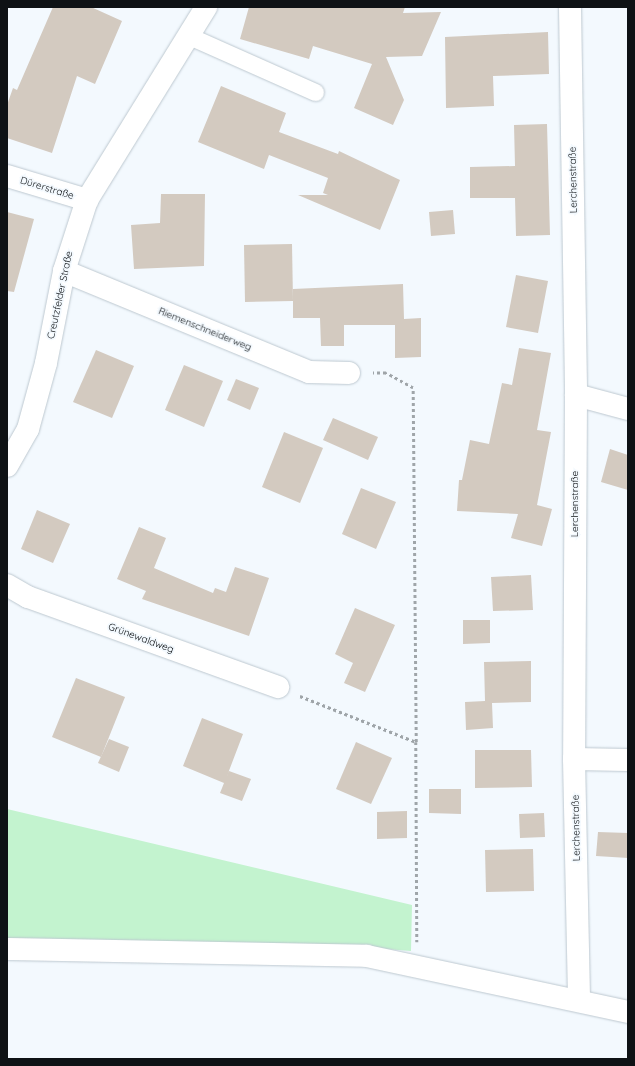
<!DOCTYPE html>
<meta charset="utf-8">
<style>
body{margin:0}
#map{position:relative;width:635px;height:1066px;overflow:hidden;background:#f3f9fe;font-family:Quicksand,sans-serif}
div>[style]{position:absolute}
.green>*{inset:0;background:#c3f3cf}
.building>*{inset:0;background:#d3cac0}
.path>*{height:2.5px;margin-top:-1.25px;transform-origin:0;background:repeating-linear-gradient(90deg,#9fa5a9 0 3px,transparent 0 6px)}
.roads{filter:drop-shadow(0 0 1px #bdc8d0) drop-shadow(0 0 1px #bdc8d0)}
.lane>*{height:17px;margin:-8.5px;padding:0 8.5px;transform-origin:8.5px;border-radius:8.5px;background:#fff}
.street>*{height:22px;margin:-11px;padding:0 11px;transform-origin:11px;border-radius:11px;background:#fff}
span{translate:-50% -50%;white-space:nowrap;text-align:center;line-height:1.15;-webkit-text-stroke:3.5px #f3f9fe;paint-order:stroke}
.street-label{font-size:10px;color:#0e1215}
.frame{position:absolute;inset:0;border:8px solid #0e1215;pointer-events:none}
</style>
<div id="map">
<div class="green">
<div style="clip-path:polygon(7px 809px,412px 905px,411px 951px,372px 948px,7px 939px)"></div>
</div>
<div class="building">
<div style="clip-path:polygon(53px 7px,91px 7px,122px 21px,95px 84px,77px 76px,52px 153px,7px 138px,7px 105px,13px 88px,17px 90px)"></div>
<div style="clip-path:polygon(249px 7px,405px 7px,403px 13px,441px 12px,422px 56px,386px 57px,404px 100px,393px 125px,354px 108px,372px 64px,313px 46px,309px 59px,240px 39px)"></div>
<div style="clip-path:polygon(548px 32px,549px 74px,493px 76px,494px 106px,446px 108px,445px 37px)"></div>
<div style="clip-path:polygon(221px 86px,286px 113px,279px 132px,338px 154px,339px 151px,400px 180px,380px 230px,298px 195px,328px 195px,323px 193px,328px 178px,269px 155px,264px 169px,198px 142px)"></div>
<div style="clip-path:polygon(547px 124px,550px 235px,516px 236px,515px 198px,470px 198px,470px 167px,515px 166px,514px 125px)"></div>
<div style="clip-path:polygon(161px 194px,205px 194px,204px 266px,134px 269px,131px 225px,160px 223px)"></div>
<div style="clip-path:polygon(453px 210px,455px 234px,431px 236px,429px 212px)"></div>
<div style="clip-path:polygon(7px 212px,34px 219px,14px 292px,7px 291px)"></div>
<div style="clip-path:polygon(292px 244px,293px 301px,245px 302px,244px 245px)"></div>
<div style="clip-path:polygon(516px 275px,548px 281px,538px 333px,506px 327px)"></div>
<div style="clip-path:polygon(403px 284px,404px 319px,421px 318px,421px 357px,395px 358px,395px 325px,344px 325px,344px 346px,321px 346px,320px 318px,293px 318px,293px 289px)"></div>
<div style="clip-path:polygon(519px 348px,551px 353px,537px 430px,551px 432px,537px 505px,552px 509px,542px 546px,511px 538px,518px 514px,457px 511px,459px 480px,462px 480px,470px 440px,489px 444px,502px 383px,512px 385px)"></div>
<div style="clip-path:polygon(96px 350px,134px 366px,112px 418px,73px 402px)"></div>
<div style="clip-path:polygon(184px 365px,223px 381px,204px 427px,165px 410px)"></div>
<div style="clip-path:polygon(236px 379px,259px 388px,250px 410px,227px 400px)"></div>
<div style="clip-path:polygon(333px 418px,378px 437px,368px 460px,323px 440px)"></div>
<div style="clip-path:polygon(284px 432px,323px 448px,300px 503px,262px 487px)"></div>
<div style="clip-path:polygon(610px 449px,628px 455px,628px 490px,601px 482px)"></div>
<div style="clip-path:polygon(361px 488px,396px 502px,376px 549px,342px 534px)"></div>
<div style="clip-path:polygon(37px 510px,70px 524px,53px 563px,21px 549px)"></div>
<div style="clip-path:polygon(139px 527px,166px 538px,154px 568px,213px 593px,215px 588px,226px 592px,235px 567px,269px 578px,249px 636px,142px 599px,146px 591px,117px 579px)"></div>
<div style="clip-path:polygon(531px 575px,533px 610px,493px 611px,491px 577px)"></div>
<div style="clip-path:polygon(355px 608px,395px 625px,365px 692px,344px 683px,353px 663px,335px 654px)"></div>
<div style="clip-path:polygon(463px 620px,490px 620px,490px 643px,463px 644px)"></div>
<div style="clip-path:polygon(531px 661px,531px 702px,492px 703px,493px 728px,466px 730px,465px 702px,485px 701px,484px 662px)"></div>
<div style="clip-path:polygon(76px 678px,125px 697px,101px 757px,52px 737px)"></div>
<div style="clip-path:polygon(202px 718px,243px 734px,227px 776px,229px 771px,251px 779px,242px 801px,220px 793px,224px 783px,183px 766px)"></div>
<div style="clip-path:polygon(109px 739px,129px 747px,119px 772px,98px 763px)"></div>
<div style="clip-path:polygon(356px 742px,392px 758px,371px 804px,336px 789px)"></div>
<div style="clip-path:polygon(475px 750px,531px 750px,532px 787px,475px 788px)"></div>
<div style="clip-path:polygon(429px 789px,461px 789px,461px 814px,429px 813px)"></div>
<div style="clip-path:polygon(407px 811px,407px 838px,377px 839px,377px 812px)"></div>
<div style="clip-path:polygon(544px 813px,545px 837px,520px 838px,519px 814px)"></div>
<div style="clip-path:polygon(598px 832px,628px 833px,628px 858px,596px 856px)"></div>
<div style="clip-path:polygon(533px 849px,534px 891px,486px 892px,485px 850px)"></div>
</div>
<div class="path">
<div style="left:300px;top:696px;width:125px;rotate:21.6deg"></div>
<div style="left:416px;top:742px;width:354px;rotate:-90.5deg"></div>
<div style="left:413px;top:388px;width:31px;rotate:-151deg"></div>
<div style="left:386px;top:373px;width:13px;rotate:180deg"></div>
<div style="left:416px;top:742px;width:200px;rotate:89.7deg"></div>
</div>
<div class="roads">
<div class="lane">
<div style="left:189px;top:36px;width:138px;rotate:24deg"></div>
</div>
<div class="street">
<div style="left:570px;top:7px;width:388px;rotate:89.1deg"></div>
<div style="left:576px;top:395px;width:364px;rotate:90.3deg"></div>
<div style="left:574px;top:759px;width:241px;rotate:88.8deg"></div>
<div style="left:7px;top:176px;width:84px;rotate:16.7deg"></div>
<div style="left:64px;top:271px;width:265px;rotate:22.4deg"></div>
<div style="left:309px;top:372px;width:40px;rotate:1.4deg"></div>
<div style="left:576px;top:395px;width:54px;rotate:15.1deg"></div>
<div style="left:7px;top:466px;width:43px;rotate:-60.4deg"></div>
<div style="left:28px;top:429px;width:68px;rotate:-74.7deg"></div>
<div style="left:46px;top:363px;width:94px;rotate:-78.9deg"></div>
<div style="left:64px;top:271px;width:75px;rotate:-72.1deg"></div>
<div style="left:87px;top:200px;width:227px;rotate:-58.3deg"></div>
<div style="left:7px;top:585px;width:24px;rotate:30deg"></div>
<div style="left:28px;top:597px;width:266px;rotate:19.8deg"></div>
<div style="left:574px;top:759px;width:54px;rotate:1.1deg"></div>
<div style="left:7px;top:949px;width:360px;rotate:1.1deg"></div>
<div style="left:367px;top:956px;width:267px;rotate:12.1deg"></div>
</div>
</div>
<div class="street-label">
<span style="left:573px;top:180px;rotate:-91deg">Lerchenstraße</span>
<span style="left:47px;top:188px;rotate:17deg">Dürerstraße</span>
<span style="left:60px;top:295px;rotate:-78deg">Creutzfelder Straße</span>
<span style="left:205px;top:329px;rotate:22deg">Riemenschneiderweg</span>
<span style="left:575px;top:504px;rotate:-90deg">Lerchenstraße</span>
<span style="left:141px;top:638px;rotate:20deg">Grünewaldweg</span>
<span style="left:576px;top:828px;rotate:-91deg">Lerchenstraße</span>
</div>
<div class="frame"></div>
</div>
